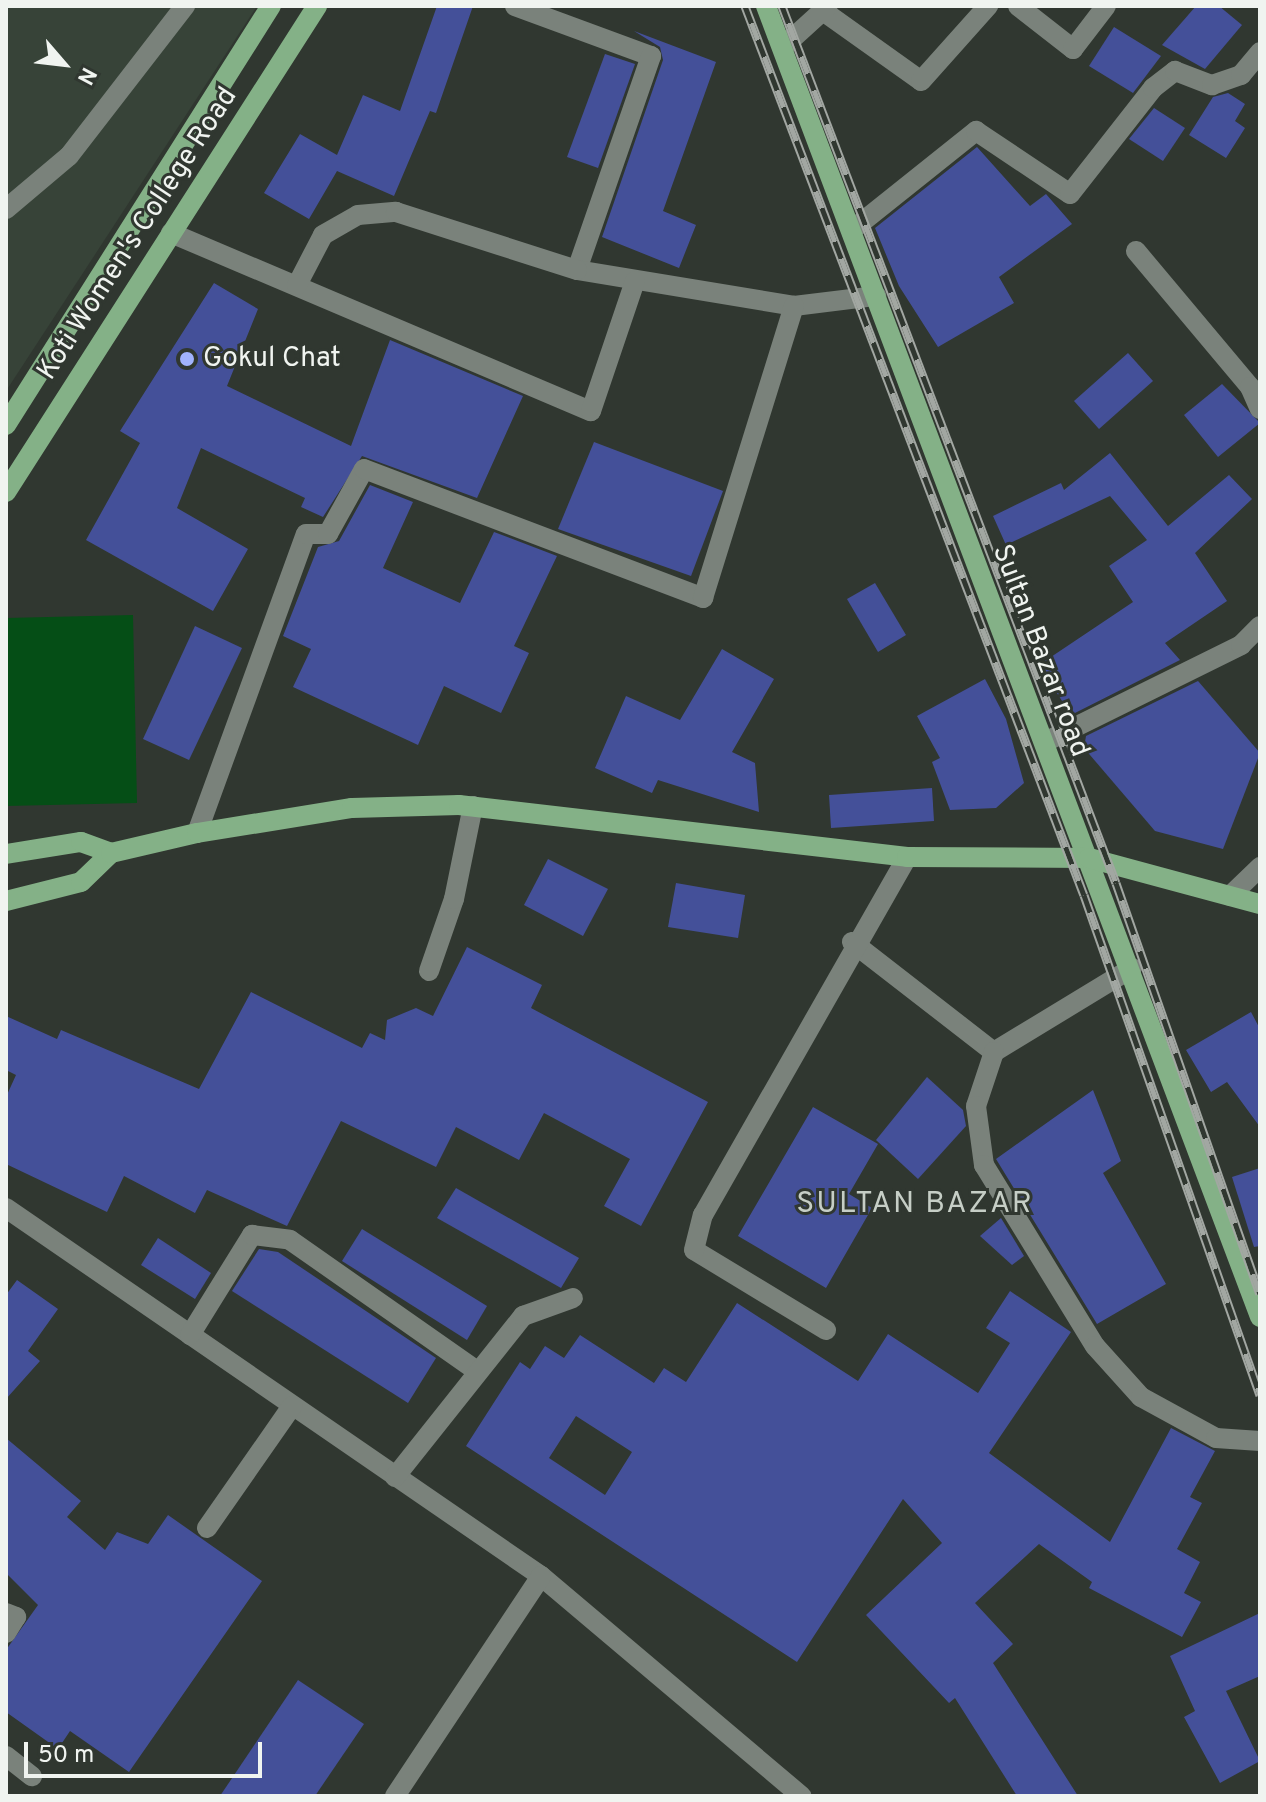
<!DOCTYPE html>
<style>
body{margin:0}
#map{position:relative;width:1266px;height:1802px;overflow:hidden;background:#303730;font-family:Overpass,sans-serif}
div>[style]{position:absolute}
.built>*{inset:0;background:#374338}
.green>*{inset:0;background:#054e16}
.building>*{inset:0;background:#445099}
.minor>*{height:20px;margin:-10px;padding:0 10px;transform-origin:10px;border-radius:10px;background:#7a827b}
.major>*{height:20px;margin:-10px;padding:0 10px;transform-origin:10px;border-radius:10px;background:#84b187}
.rail>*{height:9px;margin-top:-4.5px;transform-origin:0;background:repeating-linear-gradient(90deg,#303730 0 18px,#a2a7a2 0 36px);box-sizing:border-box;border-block:2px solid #a2a7a2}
.dots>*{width:22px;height:22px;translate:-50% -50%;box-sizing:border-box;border:4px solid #303730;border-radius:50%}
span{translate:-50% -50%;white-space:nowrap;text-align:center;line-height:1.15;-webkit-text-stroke:6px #303730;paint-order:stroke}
.street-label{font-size:28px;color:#f0f4f0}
.poi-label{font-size:28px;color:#f0f4f0}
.left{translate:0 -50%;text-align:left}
.neighbourhood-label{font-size:30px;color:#c6cec6;letter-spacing:2px}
.frame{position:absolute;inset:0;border:8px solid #f0f4f0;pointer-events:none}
.north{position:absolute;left:24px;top:24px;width:80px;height:80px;-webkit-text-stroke:6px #303730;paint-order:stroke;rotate:118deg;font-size:22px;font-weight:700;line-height:32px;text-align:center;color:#f0f4f0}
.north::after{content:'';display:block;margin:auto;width:28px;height:36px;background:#f0f4f0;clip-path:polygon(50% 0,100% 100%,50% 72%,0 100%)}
.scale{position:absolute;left:24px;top:1742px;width:238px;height:36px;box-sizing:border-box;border:4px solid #f0f4f0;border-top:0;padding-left:10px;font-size:24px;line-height:28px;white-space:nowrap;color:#f0f4f0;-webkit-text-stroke:6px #303730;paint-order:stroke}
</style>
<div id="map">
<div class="built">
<div style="clip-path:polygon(6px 6px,257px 6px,6px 391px)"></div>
</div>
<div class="green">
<div style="clip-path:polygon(133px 615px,137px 803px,6px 806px,6px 618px)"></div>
</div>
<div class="building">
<div style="clip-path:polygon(437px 6px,473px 6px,436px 113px,430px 111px,394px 196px,337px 171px,309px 219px,264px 193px,300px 134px,337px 155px,363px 95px,400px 111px)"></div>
<div style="clip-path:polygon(1196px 6px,1219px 6px,1242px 25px,1205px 69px,1162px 45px)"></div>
<div style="clip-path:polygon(1114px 27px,1161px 56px,1133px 93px,1089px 66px)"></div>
<div style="clip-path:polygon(634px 31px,716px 62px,663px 211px,696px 225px,679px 268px,602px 237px,663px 60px,660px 47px)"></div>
<div style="clip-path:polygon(605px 54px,635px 64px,598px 168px,567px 157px)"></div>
<div style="clip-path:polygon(1228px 93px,1245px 104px,1235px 121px,1245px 128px,1226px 158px,1189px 135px,1213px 97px)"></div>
<div style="clip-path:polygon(1154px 108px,1185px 128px,1163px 161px,1129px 139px)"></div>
<div style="clip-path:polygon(977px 147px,1030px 206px,1046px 194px,1072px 224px,999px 277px,1014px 303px,938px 347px,899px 286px,875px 228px)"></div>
<div style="clip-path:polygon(214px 283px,258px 309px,227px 386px,351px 446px,390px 340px,523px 396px,477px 498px,362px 456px,323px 517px,301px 507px,305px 498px,201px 448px,177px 508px,248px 549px,213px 611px,86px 540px,140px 443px,120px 431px)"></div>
<div style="clip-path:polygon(1128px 353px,1153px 381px,1099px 429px,1074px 401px)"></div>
<div style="clip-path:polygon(1222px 384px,1260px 423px,1218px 457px,1184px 415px)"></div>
<div style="clip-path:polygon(594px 442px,723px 491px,691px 576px,558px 529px)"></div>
<div style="clip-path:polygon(1110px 453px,1168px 526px,1229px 475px,1252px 499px,1195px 553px,1227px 601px,1165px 643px,1180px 660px,1071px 715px,1039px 665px,1133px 602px,1109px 566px,1147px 540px,1110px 496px,1006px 545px,993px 516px,1061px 483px,1064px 490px)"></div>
<div style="clip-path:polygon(370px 485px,413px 502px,383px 568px,460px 603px,494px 532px,557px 556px,514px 646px,529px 653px,501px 713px,444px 686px,418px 745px,293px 687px,311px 649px,283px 636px,318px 547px,339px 541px)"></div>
<div style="clip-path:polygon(875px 583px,906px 635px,878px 652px,847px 599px)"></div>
<div style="clip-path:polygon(195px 626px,242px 648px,189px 760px,143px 739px)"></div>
<div style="clip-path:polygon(722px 649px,774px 679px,732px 752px,755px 763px,759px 812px,658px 780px,652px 793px,595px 768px,626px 696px,680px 720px)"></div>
<div style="clip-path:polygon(985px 679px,1006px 719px,1024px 783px,996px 808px,950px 810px,932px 762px,940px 758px,917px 716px)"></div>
<div style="clip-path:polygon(1198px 681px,1260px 753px,1223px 849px,1155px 831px,1084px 748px,1086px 736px)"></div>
<div style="clip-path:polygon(932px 788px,934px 821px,831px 828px,829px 795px)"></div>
<div style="clip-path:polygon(548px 859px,608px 889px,583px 936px,524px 905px)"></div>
<div style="clip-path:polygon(676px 883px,745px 895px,738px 938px,668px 927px)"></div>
<div style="clip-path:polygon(467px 947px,542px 985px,531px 1008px,708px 1102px,641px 1226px,604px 1206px,630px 1159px,544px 1113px,519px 1160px,456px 1127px,436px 1167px,341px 1121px,287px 1226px,207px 1190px,195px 1213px,124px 1176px,107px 1212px,6px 1164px,6px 1097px,16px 1075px,6px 1070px,6px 1016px,57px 1039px,61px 1030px,199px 1089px,251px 992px,362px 1048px,370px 1033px,385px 1040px,387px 1020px,416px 1008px,433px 1016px)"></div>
<div style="clip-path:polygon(1251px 1012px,1260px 1029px,1260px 1127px,1227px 1082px,1211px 1092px,1186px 1050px)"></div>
<div style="clip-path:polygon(927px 1077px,963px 1110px,966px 1126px,918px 1179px,876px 1140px)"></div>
<div style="clip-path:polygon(1093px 1090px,1121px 1161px,1103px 1173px,1166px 1284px,1097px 1324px,996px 1159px)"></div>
<div style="clip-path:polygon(813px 1107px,878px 1144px,849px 1194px,872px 1208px,826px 1288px,738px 1236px)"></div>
<div style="clip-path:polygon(1260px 1168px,1260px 1246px,1254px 1247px,1232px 1177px)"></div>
<div style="clip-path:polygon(456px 1188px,579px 1258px,561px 1288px,437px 1218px)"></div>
<div style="clip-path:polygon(1001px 1218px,1024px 1256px,1012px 1265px,980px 1236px)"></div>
<div style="clip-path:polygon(362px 1229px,487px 1306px,467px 1340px,342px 1261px)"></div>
<div style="clip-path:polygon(158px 1238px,211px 1273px,195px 1299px,141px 1265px)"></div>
<div style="clip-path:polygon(259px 1249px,278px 1252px,436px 1358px,408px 1403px,232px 1291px)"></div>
<div style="clip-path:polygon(17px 1280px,58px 1309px,28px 1351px,40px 1361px,6px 1399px,6px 1295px)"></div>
<div style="clip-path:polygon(evenodd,1010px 1291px,1071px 1332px,989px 1453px,1110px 1542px,1171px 1428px,1215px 1451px,1190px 1497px,1202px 1503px,1177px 1549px,1200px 1562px,1184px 1593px,1201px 1602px,1182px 1637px,1089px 1588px,1092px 1582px,1039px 1544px,975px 1603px,1013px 1644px,993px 1663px,1078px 1796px,1017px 1796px,955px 1698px,949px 1703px,866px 1615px,942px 1543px,903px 1499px,797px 1662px,466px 1446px,520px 1362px,530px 1369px,545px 1346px,564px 1358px,580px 1335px,654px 1383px,664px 1368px,686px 1382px,737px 1303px,858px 1381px,888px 1334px,978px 1393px,1010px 1343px,986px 1328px,1010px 1291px,576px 1416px,632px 1452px,605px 1495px,549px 1458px,576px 1416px)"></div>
<div style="clip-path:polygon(6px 1438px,81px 1501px,67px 1517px,105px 1550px,117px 1532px,148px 1544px,168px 1515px,262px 1581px,129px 1772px,70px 1731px,58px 1749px,6px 1712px,6px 1650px,38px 1605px,6px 1573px)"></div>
<div style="clip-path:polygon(1260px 1613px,1260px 1676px,1226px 1691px,1260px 1761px,1220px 1783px,1184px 1717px,1195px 1711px,1170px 1656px)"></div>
<div style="clip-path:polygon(298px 1680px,364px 1724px,315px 1796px,220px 1796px)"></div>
</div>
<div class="minor">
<div style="left:515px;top:6px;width:145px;rotate:20.2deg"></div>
<div style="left:651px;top:56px;width:226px;rotate:109.1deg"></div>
<div style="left:577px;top:270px;width:220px;rotate:9.4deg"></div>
<div style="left:794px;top:306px;width:83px;rotate:-7deg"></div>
<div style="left:1018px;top:6px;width:70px;rotate:38deg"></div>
<div style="left:1073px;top:49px;width:54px;rotate:-52.5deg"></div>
<div style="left:823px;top:11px;width:120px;rotate:35.5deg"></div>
<div style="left:921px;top:81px;width:101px;rotate:-48.2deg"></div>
<div style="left:784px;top:46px;width:59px;rotate:-42.3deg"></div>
<div style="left:6px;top:209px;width:82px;rotate:-40.1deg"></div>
<div style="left:69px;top:156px;width:190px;rotate:-52.3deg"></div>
<div style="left:852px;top:230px;width:159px;rotate:-38.6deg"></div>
<div style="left:976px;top:131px;width:113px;rotate:33.8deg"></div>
<div style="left:1070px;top:194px;width:135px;rotate:-51.9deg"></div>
<div style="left:1153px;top:88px;width:28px;rotate:-38deg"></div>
<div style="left:1175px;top:71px;width:40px;rotate:21deg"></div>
<div style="left:1212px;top:85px;width:31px;rotate:-19deg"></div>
<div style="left:1241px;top:75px;width:30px;rotate:-50deg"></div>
<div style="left:171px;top:233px;width:456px;rotate:23deg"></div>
<div style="left:591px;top:411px;width:137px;rotate:-71.3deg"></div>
<div style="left:1136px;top:251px;width:177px;rotate:50deg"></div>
<div style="left:1250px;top:387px;width:24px;rotate:66deg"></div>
<div style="left:297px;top:285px;width:56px;rotate:-62.5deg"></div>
<div style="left:323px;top:235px;width:40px;rotate:-29.7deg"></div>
<div style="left:358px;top:215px;width:38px;rotate:-5deg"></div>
<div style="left:396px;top:212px;width:190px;rotate:17.8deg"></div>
<div style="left:1045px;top:742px;width:219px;rotate:-26.3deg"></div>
<div style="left:1241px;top:645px;width:27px;rotate:-45deg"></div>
<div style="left:197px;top:833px;width:318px;rotate:-70deg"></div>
<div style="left:306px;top:534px;width:22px"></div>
<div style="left:328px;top:534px;width:74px;rotate:-61deg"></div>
<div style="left:364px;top:469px;width:363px;rotate:20.8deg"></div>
<div style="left:703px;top:598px;width:306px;rotate:-72.7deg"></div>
<div style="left:1230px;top:896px;width:42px;rotate:-44deg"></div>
<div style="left:852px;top:942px;width:180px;rotate:37.8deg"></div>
<div style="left:1132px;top:968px;width:162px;rotate:148.7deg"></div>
<div style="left:994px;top:1052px;width:57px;rotate:108.4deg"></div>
<div style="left:976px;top:1106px;width:60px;rotate:82.3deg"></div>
<div style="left:984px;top:1165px;width:212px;rotate:58.5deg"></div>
<div style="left:1095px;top:1346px;width:69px;rotate:48deg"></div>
<div style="left:1141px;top:1397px;width:85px;rotate:28.7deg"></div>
<div style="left:1216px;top:1438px;width:44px;rotate:3.9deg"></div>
<div style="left:429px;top:971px;width:76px;rotate:-70.9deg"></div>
<div style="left:454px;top:899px;width:95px;rotate:-78.5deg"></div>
<div style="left:6px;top:1208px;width:649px;rotate:34.52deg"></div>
<div style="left:541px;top:1576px;width:341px;rotate:40.2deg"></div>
<div style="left:826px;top:1330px;width:154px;rotate:-148.8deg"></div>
<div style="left:694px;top:1250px;width:36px;rotate:-76deg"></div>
<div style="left:703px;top:1215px;width:412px;rotate:-60.3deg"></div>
<div style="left:190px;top:1335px;width:118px;rotate:-58.2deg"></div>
<div style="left:252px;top:1235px;width:38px;rotate:7deg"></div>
<div style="left:290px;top:1240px;width:227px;rotate:35deg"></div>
<div style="left:395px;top:1477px;width:206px;rotate:-51.5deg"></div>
<div style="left:523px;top:1316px;width:53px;rotate:-19.8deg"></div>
<div style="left:207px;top:1528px;width:149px;rotate:-55.1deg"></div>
<div style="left:6px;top:1613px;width:11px;rotate:22deg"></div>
<div style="left:16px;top:1617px;width:19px;rotate:122deg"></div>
<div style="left:6px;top:1756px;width:33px;rotate:38deg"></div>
<div style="left:395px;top:1796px;width:264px;rotate:-56.4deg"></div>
</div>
<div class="major">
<div style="left:766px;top:6px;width:1401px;rotate:69.35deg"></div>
<div style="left:6px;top:425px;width:496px;rotate:-57.7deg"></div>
<div style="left:6px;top:492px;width:577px;rotate:-57.38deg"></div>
<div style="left:6px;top:854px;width:76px;rotate:-9.1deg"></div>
<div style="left:81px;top:842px;width:32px;rotate:20deg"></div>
<div style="left:6px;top:901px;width:77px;rotate:-14.2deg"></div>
<div style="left:81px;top:882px;width:42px;rotate:-44deg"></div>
<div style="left:111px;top:853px;width:88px;rotate:-13.1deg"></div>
<div style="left:197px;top:833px;width:157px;rotate:-9.2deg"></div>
<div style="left:352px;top:808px;width:107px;rotate:-1.6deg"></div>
<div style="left:459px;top:805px;width:451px;rotate:6.6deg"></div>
<div style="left:907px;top:857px;width:182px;rotate:0.3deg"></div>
<div style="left:1089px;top:858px;width:177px;rotate:15.1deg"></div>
</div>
<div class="rail">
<div style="left:745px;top:6px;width:951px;rotate:69.13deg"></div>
<div style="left:1084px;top:895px;width:530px;rotate:70.61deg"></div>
<div style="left:782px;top:6px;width:938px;rotate:69.15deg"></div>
<div style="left:1116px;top:883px;width:435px;rotate:70.7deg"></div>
</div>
<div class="dots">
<div style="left:187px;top:359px;background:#a1b3fd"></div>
</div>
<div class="street-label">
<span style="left:138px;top:234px;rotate:-57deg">Koti Women's College Road</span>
<span style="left:1040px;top:651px;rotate:69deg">Sultan Bazar road</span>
</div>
<div class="poi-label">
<span class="left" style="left:203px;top:359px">Gokul Chat</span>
</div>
<div class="neighbourhood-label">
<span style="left:915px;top:1205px">SULTAN BAZAR</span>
</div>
<div class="frame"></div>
<div class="north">N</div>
<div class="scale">50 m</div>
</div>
